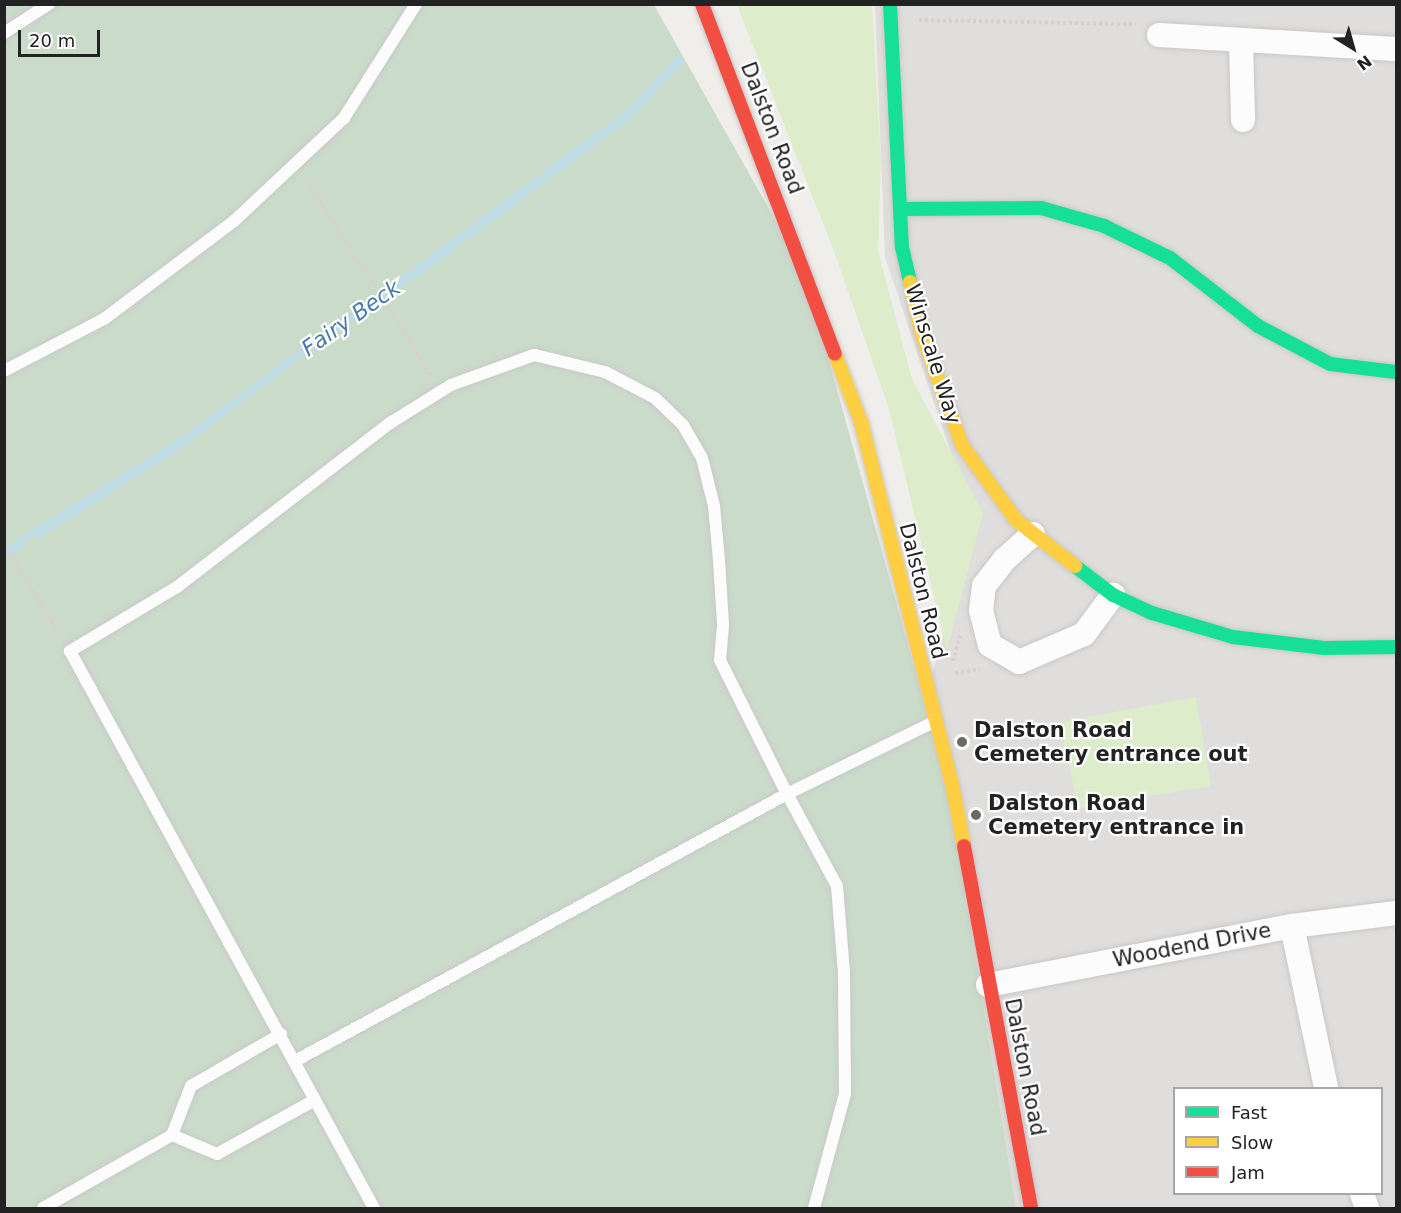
<!DOCTYPE html>
<style>
body{margin:0}
#map{position:relative;width:1401px;height:1213px;overflow:hidden;background:#f0eeeb;font-family:"DejaVu Sans",sans-serif}
div>[style]{position:absolute}
.residential>*{inset:0;background:#dfdedc}
.grass>*{inset:0;background:#ddeccb}
.cemetery>*{inset:0;background:#cadbca}
.water>*{inset:0;background:#bfdbe3}
.stream>*{height:8px;margin:-4px;padding:0 4px;transform-origin:4px;border-radius:4px;background:#bfdbe3}
.path>*{height:4px;margin-top:-2px;transform-origin:0;background:repeating-linear-gradient(90deg,#dccecd 0 3px,transparent 0 6px)}
.roads{filter:drop-shadow(0 0 2px #c9c8c7) drop-shadow(0 0 2px #c9c8c7)}
.lane>*{height:12px;margin:-6px;padding:0 6px;transform-origin:6px;border-radius:6px;background:#fdfcfc}
.street>*{height:24px;margin:-12px;padding:0 12px;transform-origin:12px;border-radius:12px;background:#fdfcfc}
.fast>*{height:14px;margin:-7px;padding:0 7px;transform-origin:7px;border-radius:7px;background:#16e098}
.slow>*{height:14px;margin:-7px;padding:0 7px;transform-origin:7px;border-radius:7px;background:#ffcf43}
.jam>*{height:14px;margin:-7px;padding:0 7px;transform-origin:7px;border-radius:7px;background:#f24e42}
.dots>*{width:16px;height:16px;translate:-50% -50%;box-sizing:border-box;border:3px solid #fff;border-radius:50%}
span{translate:-50% -50%;white-space:nowrap;text-align:center;line-height:1.15;-webkit-text-stroke:4.5px #fff;paint-order:stroke}
.street-label{font-size:21px;color:#222}
.poi-label{font-size:21px;color:#222;font-weight:700}
.left{translate:0 -50%;text-align:left}
.water-label{font-size:22px;color:#4a7aab;font-style:italic}
.frame{position:absolute;inset:0;border:6px solid #222;pointer-events:none}
.legend{position:absolute;left:1173px;top:1087px;width:210px;height:108px;box-sizing:border-box;background:#fff;border:2px solid #a7a7a7;margin:0;padding:8px 10px;list-style:none;font-size:18px;color:#222}
.legend li{display:flex;align-items:center;gap:12px;height:30px}
.legend b{width:30px;border:2px solid #a7a7a7}
.north{position:absolute;left:1323px;top:18px;width:60px;height:60px;-webkit-text-stroke:4px #fff;paint-order:stroke;rotate:143deg;font-size:16px;font-weight:700;line-height:24px;text-align:center;color:#222}
.north::after{content:'';display:block;margin:auto;width:21px;height:27px;background:#222;clip-path:polygon(50% 0,100% 100%,50% 72%,0 100%)}
.scale{position:absolute;left:18px;top:30px;width:82px;height:27px;box-sizing:border-box;border:3px solid #222;border-top:0;padding-left:8px;font-size:18px;line-height:21px;white-space:nowrap;color:#222;-webkit-text-stroke:4px #fff;paint-order:stroke}
</style>
<div id="map">
<div class="residential">
<div style="clip-path:polygon(evenodd,875px 5px,1396px 5px,1396px 1208px,1016px 1208px,926px 693px,976px 528px,885px 257px,875px 5px,1174px 1088px,1382px 1088px,1382px 1194px,1174px 1194px,1174px 1088px)"></div>
</div>
<div class="grass">
<div style="clip-path:polygon(737px 5px,872px 5px,881px 162px,878px 251px,912px 379px,983px 513px,947px 650px,889px 409px,834px 251px)"></div>
<div style="clip-path:polygon(1196px 697px,1211px 786px,1078px 808px,1060px 722px)"></div>
</div>
<div class="cemetery">
<div style="clip-path:polygon(5px 5px,654px 5px,804px 271px,948px 789px,1016px 1208px,5px 1208px)"></div>
</div>
<div class="water">
<div style="clip-path:polygon(678px 55px,680px 61px,677px 66px,628px 116px,386px 294px,383px 290px,627px 110px)"></div>
<div style="clip-path:polygon(375px 296px,377px 300px,178px 446px,12px 550px,8px 545px,183px 436px)"></div>
</div>
<div class="stream">
<div style="left:37px;top:535px;width:167px;rotate:-32.3deg"></div>
<div style="left:178px;top:446px;width:136px;rotate:-37.2deg"></div>
<div style="left:286px;top:364px;width:181px;rotate:-35.1deg"></div>
<div style="left:434px;top:260px;width:242px;rotate:-36.6deg"></div>
<div style="left:628px;top:116px;width:76px;rotate:-46.6deg"></div>
<div style="left:4px;top:554px;width:20px;rotate:-30deg"></div>
</div>
<div class="path">
<div style="left:919px;top:20px;width:217px;rotate:1.1deg"></div>
<div style="left:306px;top:180px;width:232px;rotate:57.3deg"></div>
<div style="left:4px;top:544px;width:107px;rotate:58.4deg"></div>
<div style="left:953px;top:661px;width:26px;rotate:-74deg"></div>
<div style="left:955px;top:673px;width:25px;rotate:-9deg"></div>
</div>
<div class="roads">
<div class="lane">
<div style="left:4px;top:33px;width:54px;rotate:-32.8deg"></div>
<div style="left:4px;top:371px;width:113px;rotate:-27.5deg"></div>
<div style="left:104px;top:319px;width:163px;rotate:-37deg"></div>
<div style="left:234px;top:221px;width:151px;rotate:-43.1deg"></div>
<div style="left:344px;top:118px;width:135px;rotate:-57.7deg"></div>
<div style="left:281px;top:1034px;width:104px;rotate:150deg"></div>
<div style="left:191px;top:1086px;width:53px;rotate:111.2deg"></div>
<div style="left:172px;top:1135px;width:49px;rotate:22.9deg"></div>
<div style="left:217px;top:1154px;width:112px;rotate:-28.9deg"></div>
<div style="left:295px;top:1061px;width:560px;rotate:-28.49deg"></div>
<div style="left:787px;top:794px;width:150px;rotate:-116.6deg"></div>
<div style="left:720px;top:660px;width:36px;rotate:-85deg"></div>
<div style="left:723px;top:624px;width:64px;rotate:-93.6deg"></div>
<div style="left:719px;top:560px;width:54px;rotate:-95.3deg"></div>
<div style="left:714px;top:506px;width:49px;rotate:-104deg"></div>
<div style="left:702px;top:458px;width:38px;rotate:-120deg"></div>
<div style="left:683px;top:425px;width:39px;rotate:-136deg"></div>
<div style="left:655px;top:398px;width:56px;rotate:-152.5deg"></div>
<div style="left:605px;top:372px;width:73px;rotate:-166.5deg"></div>
<div style="left:534px;top:355px;width:88px;rotate:160.1deg"></div>
<div style="left:451px;top:385px;width:72px;rotate:148.1deg"></div>
<div style="left:390px;top:423px;width:269px;rotate:142.4deg"></div>
<div style="left:177px;top:587px;width:125px;rotate:149.1deg"></div>
<div style="left:70px;top:651px;width:635px;rotate:61.38deg"></div>
<div style="left:43px;top:1208px;width:148px;rotate:-29.5deg"></div>
<div style="left:814px;top:1208px;width:118px;rotate:-74.8deg"></div>
<div style="left:845px;top:1094px;width:121px;rotate:-90.5deg"></div>
<div style="left:844px;top:973px;width:87px;rotate:-94.6deg"></div>
<div style="left:837px;top:886px;width:105px;rotate:-118.5deg"></div>
<div style="left:787px;top:794px;width:164px;rotate:-26.1deg"></div>
</div>
<div class="street">
<div style="left:1159px;top:35px;width:237px;rotate:3.4deg"></div>
<div style="left:1241px;top:41px;width:79px;rotate:88.5deg"></div>
<div style="left:1033px;top:534px;width:38px;rotate:138deg"></div>
<div style="left:1005px;top:559px;width:34px;rotate:128deg"></div>
<div style="left:984px;top:586px;width:24px;rotate:97deg"></div>
<div style="left:981px;top:610px;width:36px;rotate:76deg"></div>
<div style="left:990px;top:645px;width:34px;rotate:30deg"></div>
<div style="left:1019px;top:662px;width:71px;rotate:-23.3deg"></div>
<div style="left:1084px;top:634px;width:49px;rotate:-53.4deg"></div>
<div style="left:1292px;top:926px;width:166px;rotate:78.1deg"></div>
<div style="left:988px;top:985px;width:310px;rotate:-11deg"></div>
<div style="left:1292px;top:926px;width:105px;rotate:-7.1deg"></div>
<div style="left:1362px;top:1194px;width:15px;rotate:70deg"></div>
</div>
<div class="fast">
<div style="left:890px;top:4px;width:243px;rotate:87.2deg"></div>
<div style="left:902px;top:247px;width:36px;rotate:77deg"></div>
<div style="left:903px;top:209px;width:138px;rotate:-0.4deg"></div>
<div style="left:1041px;top:208px;width:66px;rotate:15.9deg"></div>
<div style="left:1104px;top:226px;width:73px;rotate:25.9deg"></div>
<div style="left:1170px;top:258px;width:111px;rotate:37.7deg"></div>
<div style="left:1258px;top:326px;width:81px;rotate:27.8deg"></div>
<div style="left:1330px;top:364px;width:66px;rotate:6.9deg"></div>
<div style="left:1075px;top:566px;width:48px;rotate:37.3deg"></div>
<div style="left:1113px;top:595px;width:43px;rotate:24.8deg"></div>
<div style="left:1152px;top:613px;width:84px;rotate:16.5deg"></div>
<div style="left:1233px;top:637px;width:92px;rotate:6.9deg"></div>
<div style="left:1324px;top:648px;width:72px;rotate:-0.8deg"></div>
</div>
<div class="slow">
<div style="left:910px;top:282px;width:54px;rotate:77.2deg"></div>
<div style="left:922px;top:335px;width:117px;rotate:70deg"></div>
<div style="left:962px;top:445px;width:92px;rotate:54.2deg"></div>
<div style="left:1016px;top:520px;width:75px;rotate:37.9deg"></div>
<div style="left:835px;top:354px;width:73px;rotate:69.1deg"></div>
<div style="left:861px;top:422px;width:378px;rotate:75.9deg"></div>
<div style="left:953px;top:789px;width:58px;rotate:79.1deg"></div>
</div>
<div class="jam">
<div style="left:702px;top:4px;width:374px;rotate:69.2deg"></div>
<div style="left:964px;top:846px;width:368px;rotate:79.5deg"></div>
</div>
</div>
<div class="dots">
<div style="left:962px;top:742px;background:#6a6968"></div>
<div style="left:976px;top:815px;background:#6a6968"></div>
</div>
<div class="street-label">
<span style="left:772px;top:128px;rotate:69deg">Dalston Road</span>
<span style="left:933px;top:354px;rotate:73deg">Winscale Way</span>
<span style="left:923px;top:591px;rotate:76deg">Dalston Road</span>
<span style="left:1192px;top:945px;rotate:-11deg">Woodend Drive</span>
<span style="left:1025px;top:1067px;rotate:79deg">Dalston Road</span>
</div>
<div class="poi-label">
<span class="left" style="left:974px;top:742px">Dalston Road<br>Cemetery entrance out</span>
<span class="left" style="left:988px;top:815px">Dalston Road<br>Cemetery entrance in</span>
</div>
<div class="water-label">
<span style="left:351px;top:318px;rotate:-35deg">Fairy Beck</span>
</div>
<div class="frame"></div>
<ul class="legend">
<li><b style="height:8px;background:#16e098"></b>Fast</li>
<li><b style="height:8px;background:#ffcf43"></b>Slow</li>
<li><b style="height:8px;background:#f24e42"></b>Jam</li>
</ul>
<div class="north">N</div>
<div class="scale">20 m</div>
</div>
